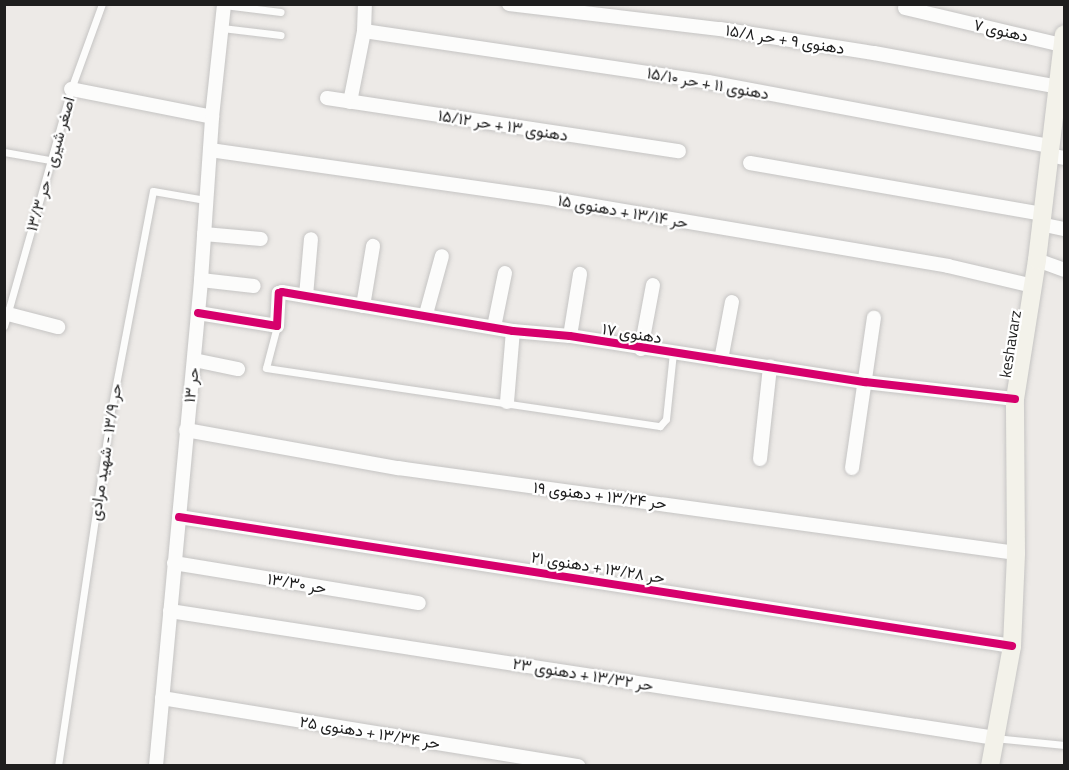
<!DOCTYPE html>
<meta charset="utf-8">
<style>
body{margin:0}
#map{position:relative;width:1069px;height:770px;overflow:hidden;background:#edeae7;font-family:"Titillium Web",Vazirmatn,sans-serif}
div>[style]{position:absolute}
.roads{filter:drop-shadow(0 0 2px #c5c4c3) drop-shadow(0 0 2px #c5c4c3)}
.lane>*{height:7px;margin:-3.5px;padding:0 3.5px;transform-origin:3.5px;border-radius:3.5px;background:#fcfcfb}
.street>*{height:14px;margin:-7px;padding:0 7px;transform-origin:7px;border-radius:7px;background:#fcfcfb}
.secondary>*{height:18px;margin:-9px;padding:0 9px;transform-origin:9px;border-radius:9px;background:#f3f2ea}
.cycleway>*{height:8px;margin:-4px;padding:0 4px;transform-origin:4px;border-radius:4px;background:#d6006c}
span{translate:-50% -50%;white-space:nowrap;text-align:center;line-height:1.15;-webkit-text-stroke:4.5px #fff;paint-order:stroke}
.street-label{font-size:16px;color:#1e1e1e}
.frame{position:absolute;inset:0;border:6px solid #1e1e1e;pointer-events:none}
</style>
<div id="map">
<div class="roads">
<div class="lane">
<div style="left:224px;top:5px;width:57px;rotate:7deg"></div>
<div style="left:222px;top:28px;width:59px;rotate:6.8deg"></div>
<div style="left:4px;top:152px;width:47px;rotate:9.9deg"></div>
<div style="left:4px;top:326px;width:246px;rotate:-74.2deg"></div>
<div style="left:71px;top:89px;width:90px;rotate:-70deg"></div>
<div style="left:277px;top:326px;width:43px;rotate:104.7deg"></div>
<div style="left:266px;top:368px;width:398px;rotate:8.4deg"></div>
<div style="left:660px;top:426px;width:9px;rotate:-49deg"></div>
<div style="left:666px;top:419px;width:67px;rotate:-84deg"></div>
<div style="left:995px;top:738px;width:69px;rotate:5.8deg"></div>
<div style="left:58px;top:766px;width:354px;rotate:-81.5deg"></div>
<div style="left:110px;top:416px;width:229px;rotate:-79.2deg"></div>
<div style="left:153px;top:191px;width:53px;rotate:9.8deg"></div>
</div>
<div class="street">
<div style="left:509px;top:4px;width:212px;rotate:6.8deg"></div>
<div style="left:720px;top:29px;width:156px;rotate:8.9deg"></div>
<div style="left:874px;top:53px;width:193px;rotate:10.4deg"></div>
<div style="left:905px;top:8px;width:161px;rotate:13.3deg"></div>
<div style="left:364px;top:31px;width:348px;rotate:8.4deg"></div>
<div style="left:708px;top:82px;width:348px;rotate:10.6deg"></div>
<div style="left:71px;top:89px;width:144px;rotate:11.2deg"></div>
<div style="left:327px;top:98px;width:356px;rotate:8.6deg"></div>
<div style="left:350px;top:102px;width:72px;rotate:-78.8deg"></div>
<div style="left:364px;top:31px;width:27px;rotate:-88deg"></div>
<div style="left:210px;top:150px;width:346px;rotate:8.1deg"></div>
<div style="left:553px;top:199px;width:401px;rotate:9.6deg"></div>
<div style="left:948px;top:266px;width:87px;rotate:13.2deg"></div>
<div style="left:1049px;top:155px;width:15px;rotate:11deg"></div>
<div style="left:750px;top:163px;width:295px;rotate:9.9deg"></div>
<div style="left:1040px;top:224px;width:25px;rotate:12deg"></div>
<div style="left:204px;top:234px;width:57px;rotate:5deg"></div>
<div style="left:1037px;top:260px;width:29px;rotate:20deg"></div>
<div style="left:201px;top:280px;width:53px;rotate:6.5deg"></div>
<div style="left:306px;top:296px;width:57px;rotate:-85deg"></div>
<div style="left:363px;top:306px;width:61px;rotate:-80.5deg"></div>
<div style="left:198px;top:313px;width:80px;rotate:9.3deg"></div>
<div style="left:277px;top:326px;width:33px;rotate:-87deg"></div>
<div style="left:279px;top:293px;width:3px;rotate:-18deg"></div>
<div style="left:282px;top:292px;width:234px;rotate:9.6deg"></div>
<div style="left:513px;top:331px;width:57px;rotate:5deg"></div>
<div style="left:570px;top:336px;width:299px;rotate:8.9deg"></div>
<div style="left:865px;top:382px;width:151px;rotate:6.5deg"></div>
<div style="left:8px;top:314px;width:52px;rotate:14.6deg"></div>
<div style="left:426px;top:314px;width:60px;rotate:-74.6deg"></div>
<div style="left:494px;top:327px;width:55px;rotate:-78.5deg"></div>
<div style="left:570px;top:336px;width:63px;rotate:-80.8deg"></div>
<div style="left:641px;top:349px;width:65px;rotate:-79.4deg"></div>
<div style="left:194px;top:360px;width:45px;rotate:11.6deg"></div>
<div style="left:721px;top:360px;width:59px;rotate:-79.3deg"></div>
<div style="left:507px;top:402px;width:71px;rotate:-85.2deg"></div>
<div style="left:186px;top:430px;width:215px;rotate:10.2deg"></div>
<div style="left:398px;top:468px;width:624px;rotate:7.83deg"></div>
<div style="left:760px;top:459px;width:93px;rotate:-83.8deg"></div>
<div style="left:852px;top:468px;width:152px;rotate:-81.7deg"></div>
<div style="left:179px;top:517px;width:843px;rotate:8.8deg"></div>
<div style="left:174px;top:563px;width:248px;rotate:9.3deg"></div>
<div style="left:170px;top:611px;width:835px;rotate:8.75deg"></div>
<div style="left:162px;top:698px;width:422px;rotate:9.3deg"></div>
<div style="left:156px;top:766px;width:488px;rotate:-84.7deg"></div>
<div style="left:201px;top:280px;width:163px;rotate:-86.1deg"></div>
<div style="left:212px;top:117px;width:114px;rotate:-83.9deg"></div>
</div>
<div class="secondary">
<div style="left:990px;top:766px;width:122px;rotate:-79.6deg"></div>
<div style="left:1012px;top:646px;width:93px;rotate:-87.5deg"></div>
<div style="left:1016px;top:553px;width:154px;rotate:-90.4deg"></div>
<div style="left:1015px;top:399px;width:141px;rotate:-81deg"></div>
<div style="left:1037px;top:260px;width:227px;rotate:-83.2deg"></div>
</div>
</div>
<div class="cycleway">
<div style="left:198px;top:313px;width:80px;rotate:9.3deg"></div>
<div style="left:277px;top:326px;width:33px;rotate:-87deg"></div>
<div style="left:279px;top:293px;width:3px;rotate:-18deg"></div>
<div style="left:282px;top:292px;width:234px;rotate:9.6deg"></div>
<div style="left:513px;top:331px;width:57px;rotate:5deg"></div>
<div style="left:570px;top:336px;width:299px;rotate:8.9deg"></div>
<div style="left:865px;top:382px;width:151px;rotate:6.5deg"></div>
<div style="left:179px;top:517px;width:843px;rotate:8.8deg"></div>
</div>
<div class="street-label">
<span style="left:1001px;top:30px;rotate:13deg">دهنوی ۷</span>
<span style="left:785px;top:39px;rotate:9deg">دهنوی ۹ + حر ۱۵/۸</span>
<span style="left:708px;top:83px;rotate:10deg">دهنوی ۱۱ + حر ۱۵/۱۰</span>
<span style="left:503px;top:125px;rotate:9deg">دهنوی ۱۳ + حر ۱۵/۱۲</span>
<span style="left:50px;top:164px;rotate:-74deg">اصغر شیری - حر ۱۳/۳</span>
<span style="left:623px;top:211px;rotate:10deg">حر ۱۳/۱۴ + دهنوی ۱۵</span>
<span style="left:632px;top:333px;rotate:9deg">دهنوی ۱۷</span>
<span style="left:1010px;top:344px;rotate:-81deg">keshavarz</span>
<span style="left:191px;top:385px;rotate:-83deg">حر ۱۳</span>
<span style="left:105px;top:452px;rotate:-81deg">حر ۱۳/۹ - شهید مرادی</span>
<span style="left:600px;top:495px;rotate:7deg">حر ۱۳/۲۴ + دهنوی ۱۹</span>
<span style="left:598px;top:567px;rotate:9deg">حر ۱۳/۲۸ + دهنوی ۲۱</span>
<span style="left:297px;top:583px;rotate:9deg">حر ۱۳/۳۰</span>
<span style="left:583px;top:674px;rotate:9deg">حر ۱۳/۳۲ + دهنوی ۲۳</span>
<span style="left:370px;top:732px;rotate:9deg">حر ۱۳/۳۴ + دهنوی ۲۵</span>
</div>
<div class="frame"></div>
</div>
